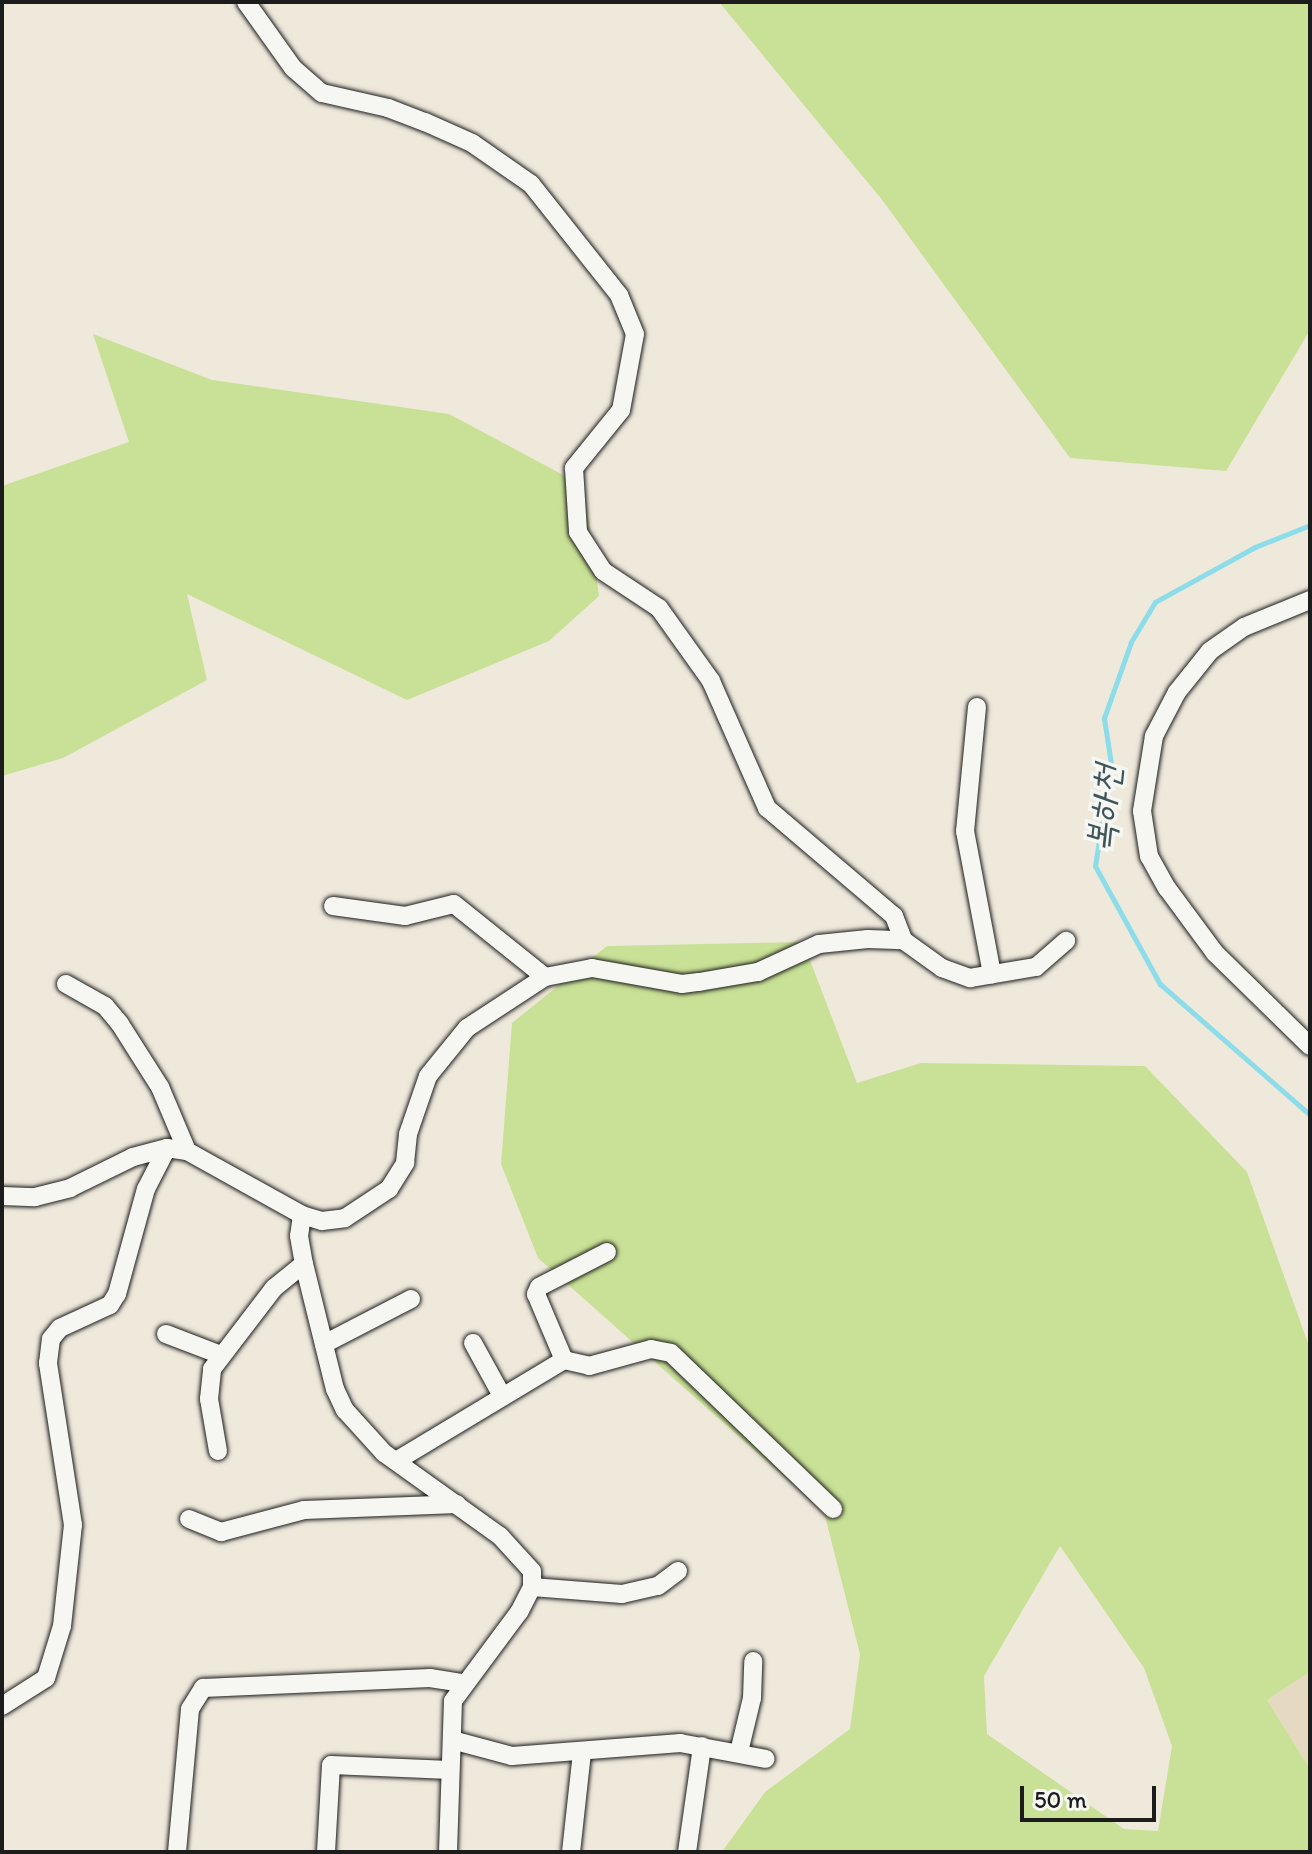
<!DOCTYPE html>
<meta charset="utf-8">
<style>
body{margin:0}
#map{position:relative;width:1312px;height:1854px;overflow:hidden;background:#efe9dc;font-family:Itim,"Poor Story",sans-serif}
div>[style]{position:absolute}
.built>*{inset:0;background:#e6d9c2}
.green>*{inset:0;background:#c9e196}
.stream>*{height:5px;margin:-2.5px;padding:0 2.5px;transform-origin:2.5px;border-radius:2.5px;background:#8cdce9}
.roads{filter:drop-shadow(0 0 2px #1c1c1c) drop-shadow(0 0 2px #1c1c1c)}
.minor>*{height:18px;margin:-9px;padding:0 9px;transform-origin:9px;border-radius:9px;background:#f6f6f2}
span{translate:-50% -50%;white-space:nowrap;text-align:center;line-height:1.15;-webkit-text-stroke:7px #f6f6f2;paint-order:stroke}
.water-label{font-size:36px;color:#3e565a;font-style:italic}
.frame{position:absolute;inset:0;border:4px solid #1c1c1c;pointer-events:none}
.scale{position:absolute;left:1020px;top:1786px;width:136px;height:36px;box-sizing:border-box;border:4px solid #1c1c1c;border-top:0;padding-left:10px;font-size:24px;line-height:28px;white-space:nowrap;color:#1c1c1c;-webkit-text-stroke:6px #f6f6f2;paint-order:stroke}
</style>
<div id="map">
<div class="built">
<div style="clip-path:polygon(1310px 1672px,1310px 1769px,1267px 1700px)"></div>
</div>
<div class="green">
<div style="clip-path:polygon(719px 2px,1310px 2px,1310px 330px,1226px 471px,1070px 458px,883px 201px)"></div>
<div style="clip-path:polygon(93px 334px,212px 380px,449px 414px,584px 486px,599px 596px,549px 641px,407px 700px,187px 594px,207px 680px,63px 758px,2px 776px,2px 486px,129px 442px)"></div>
<div style="clip-path:polygon(evenodd,803px 942px,857px 1083px,921px 1063px,1145px 1066px,1247px 1172px,1310px 1349px,1310px 1672px,1267px 1700px,1310px 1769px,1310px 1852px,722px 1852px,765px 1792px,850px 1729px,860px 1654px,824px 1512px,538px 1258px,501px 1164px,512px 1023px,607px 946px,803px 942px,1060px 1546px,1144px 1668px,1172px 1746px,1158px 1831px,1124px 1829px,987px 1734px,984px 1676px,1060px 1546px)"></div>
</div>
<div class="stream">
<div style="left:1310px;top:525px;width:59px;rotate:158.2deg"></div>
<div style="left:1255px;top:547px;width:114px;rotate:151.2deg"></div>
<div style="left:1155px;top:602px;width:47px;rotate:121deg"></div>
<div style="left:1131px;top:642px;width:81px;rotate:109.6deg"></div>
<div style="left:1104px;top:718px;width:47px;rotate:81.3deg"></div>
<div style="left:1111px;top:764px;width:103px;rotate:98.9deg"></div>
<div style="left:1095px;top:866px;width:135px;rotate:61.2deg"></div>
<div style="left:1160px;top:984px;width:199px;rotate:41.1deg"></div>
</div>
<div class="roads">
<div class="minor">
<div style="left:246px;top:2px;width:81px;rotate:54.5deg"></div>
<div style="left:293px;top:68px;width:38px;rotate:41deg"></div>
<div style="left:322px;top:93px;width:68px;rotate:12.8deg"></div>
<div style="left:388px;top:108px;width:40px;rotate:21deg"></div>
<div style="left:425px;top:122px;width:51px;rotate:24.1deg"></div>
<div style="left:472px;top:143px;width:72px;rotate:34.8deg"></div>
<div style="left:531px;top:184px;width:142px;rotate:51.6deg"></div>
<div style="left:619px;top:295px;width:42px;rotate:67.7deg"></div>
<div style="left:635px;top:334px;width:77px;rotate:100.4deg"></div>
<div style="left:621px;top:410px;width:75px;rotate:129deg"></div>
<div style="left:574px;top:468px;width:64px;rotate:86.4deg"></div>
<div style="left:578px;top:532px;width:46px;rotate:57.3deg"></div>
<div style="left:603px;top:571px;width:67px;rotate:33.5deg"></div>
<div style="left:659px;top:608px;width:90px;rotate:54.5deg"></div>
<div style="left:711px;top:681px;width:139px;rotate:66.2deg"></div>
<div style="left:767px;top:808px;width:167px;rotate:40.4deg"></div>
<div style="left:894px;top:916px;width:26px;rotate:69deg"></div>
<div style="left:1310px;top:600px;width:71px;rotate:157.8deg"></div>
<div style="left:1244px;top:627px;width:42px;rotate:144.8deg"></div>
<div style="left:1210px;top:651px;width:53px;rotate:128.8deg"></div>
<div style="left:1177px;top:692px;width:50px;rotate:117.6deg"></div>
<div style="left:1154px;top:736px;width:76px;rotate:99.1deg"></div>
<div style="left:1142px;top:811px;width:46px;rotate:81.2deg"></div>
<div style="left:1149px;top:856px;width:37px;rotate:61deg"></div>
<div style="left:1167px;top:888px;width:81px;rotate:53.6deg"></div>
<div style="left:1215px;top:953px;width:133px;rotate:44.4deg"></div>
<div style="left:977px;top:707px;width:125px;rotate:95.5deg"></div>
<div style="left:965px;top:831px;width:146px;rotate:79.3deg"></div>
<div style="left:333px;top:906px;width:73px;rotate:7.9deg"></div>
<div style="left:405px;top:916px;width:50px;rotate:-13.8deg"></div>
<div style="left:454px;top:904px;width:117px;rotate:38.7deg"></div>
<div style="left:66px;top:984px;width:45px;rotate:29.4deg"></div>
<div style="left:105px;top:1006px;width:23px;rotate:50deg"></div>
<div style="left:120px;top:1024px;width:75px;rotate:57.6deg"></div>
<div style="left:160px;top:1087px;width:69px;rotate:67.1deg"></div>
<div style="left:2px;top:1196px;width:33px;rotate:2deg"></div>
<div style="left:35px;top:1197px;width:36px;rotate:-14deg"></div>
<div style="left:70px;top:1188px;width:70px;rotate:-26.2deg"></div>
<div style="left:133px;top:1157px;width:35px;rotate:-15deg"></div>
<div style="left:167px;top:1148px;width:20px;rotate:9deg"></div>
<div style="left:187px;top:1151px;width:132px;rotate:29.1deg"></div>
<div style="left:302px;top:1215px;width:21px;rotate:17deg"></div>
<div style="left:322px;top:1221px;width:23px;rotate:-7deg"></div>
<div style="left:345px;top:1218px;width:53px;rotate:-33.4deg"></div>
<div style="left:389px;top:1189px;width:31px;rotate:-58deg"></div>
<div style="left:405px;top:1163px;width:29px;rotate:-84deg"></div>
<div style="left:408px;top:1134px;width:61px;rotate:-71deg"></div>
<div style="left:428px;top:1076px;width:62px;rotate:-50.9deg"></div>
<div style="left:467px;top:1028px;width:93px;rotate:-33.2deg"></div>
<div style="left:545px;top:977px;width:48px;rotate:-10.8deg"></div>
<div style="left:592px;top:968px;width:91px;rotate:10.1deg"></div>
<div style="left:682px;top:984px;width:17px;rotate:-7deg"></div>
<div style="left:699px;top:982px;width:60px;rotate:-9.6deg"></div>
<div style="left:758px;top:972px;width:67px;rotate:-24.7deg"></div>
<div style="left:819px;top:944px;width:49px;rotate:-5.8deg"></div>
<div style="left:868px;top:939px;width:35px;rotate:2deg"></div>
<div style="left:903px;top:940px;width:48px;rotate:35.7deg"></div>
<div style="left:942px;top:968px;width:30px;rotate:20deg"></div>
<div style="left:970px;top:978px;width:67px;rotate:-9.5deg"></div>
<div style="left:1036px;top:967px;width:40px;rotate:-41deg"></div>
<div style="left:302px;top:1215px;width:21px;rotate:98deg"></div>
<div style="left:299px;top:1236px;width:28px;rotate:80deg"></div>
<div style="left:304px;top:1264px;width:129px;rotate:76.1deg"></div>
<div style="left:335px;top:1389px;width:23px;rotate:65deg"></div>
<div style="left:345px;top:1410px;width:58px;rotate:47.8deg"></div>
<div style="left:384px;top:1453px;width:143px;rotate:35.6deg"></div>
<div style="left:500px;top:1536px;width:47px;rotate:47.6deg"></div>
<div style="left:532px;top:1571px;width:16px;rotate:90deg"></div>
<div style="left:532px;top:1587px;width:28px;rotate:117deg"></div>
<div style="left:519px;top:1612px;width:111px;rotate:126.6deg"></div>
<div style="left:453px;top:1701px;width:151px;rotate:91.9deg"></div>
<div style="left:607px;top:1252px;width:76px;rotate:152.8deg"></div>
<div style="left:539px;top:1287px;width:8px;rotate:113deg"></div>
<div style="left:536px;top:1294px;width:72px;rotate:67deg"></div>
<div style="left:564px;top:1360px;width:26px;rotate:13deg"></div>
<div style="left:589px;top:1366px;width:64px;rotate:-15.3deg"></div>
<div style="left:651px;top:1349px;width:20px;rotate:11deg"></div>
<div style="left:671px;top:1353px;width:225px;rotate:43.9deg"></div>
<div style="left:166px;top:1334px;width:59px;rotate:20.9deg"></div>
<div style="left:473px;top:1343px;width:58px;rotate:61.2deg"></div>
<div style="left:324px;top:1344px;width:98px;rotate:-27.3deg"></div>
<div style="left:218px;top:1451px;width:53px;rotate:-99.8deg"></div>
<div style="left:209px;top:1399px;width:30px;rotate:-84deg"></div>
<div style="left:212px;top:1369px;width:102px;rotate:-52.6deg"></div>
<div style="left:274px;top:1288px;width:38px;rotate:-39deg"></div>
<div style="left:396px;top:1461px;width:196px;rotate:-31deg"></div>
<div style="left:189px;top:1519px;width:35px;rotate:22deg"></div>
<div style="left:221px;top:1532px;width:86px;rotate:-14.8deg"></div>
<div style="left:304px;top:1510px;width:153px;rotate:-2.2deg"></div>
<div style="left:532px;top:1587px;width:90px;rotate:4.4deg"></div>
<div style="left:622px;top:1594px;width:37px;rotate:-13deg"></div>
<div style="left:658px;top:1586px;width:25px;rotate:-37deg"></div>
<div style="left:2px;top:1706px;width:52px;rotate:-32.5deg"></div>
<div style="left:46px;top:1678px;width:54px;rotate:-72.9deg"></div>
<div style="left:62px;top:1626px;width:102px;rotate:-83.8deg"></div>
<div style="left:73px;top:1525px;width:164px;rotate:-98.8deg"></div>
<div style="left:48px;top:1363px;width:24px;rotate:-83deg"></div>
<div style="left:51px;top:1339px;width:14px;rotate:-51deg"></div>
<div style="left:60px;top:1328px;width:55px;rotate:-24.7deg"></div>
<div style="left:110px;top:1305px;width:13px;rotate:-58deg"></div>
<div style="left:117px;top:1294px;width:109px;rotate:-74.6deg"></div>
<div style="left:146px;top:1189px;width:46px;rotate:-62.9deg"></div>
<div style="left:452px;top:1740px;width:62px;rotate:14.9deg"></div>
<div style="left:512px;top:1756px;width:169px;rotate:-4.4deg"></div>
<div style="left:680px;top:1743px;width:87px;rotate:10.5deg"></div>
<div style="left:739px;top:1752px;width:56px;rotate:-76.5deg"></div>
<div style="left:752px;top:1698px;width:37px;rotate:-88deg"></div>
<div style="left:177px;top:1852px;width:144px;rotate:-84.8deg"></div>
<div style="left:190px;top:1709px;width:25px;rotate:-58deg"></div>
<div style="left:203px;top:1688px;width:227px;rotate:-2.5deg"></div>
<div style="left:430px;top:1678px;width:33px;rotate:9deg"></div>
<div style="left:326px;top:1852px;width:87px;rotate:-86.7deg"></div>
<div style="left:331px;top:1765px;width:119px;rotate:2.4deg"></div>
<div style="left:571px;top:1852px;width:100px;rotate:-83.7deg"></div>
<div style="left:687px;top:1852px;width:107px;rotate:-81.9deg"></div>
</div>
</div>
<div class="water-label">
<span style="left:1103px;top:808px;rotate:-84deg">복하천</span>
</div>
<div class="frame"></div>
<div class="scale">50 m</div>
</div>
